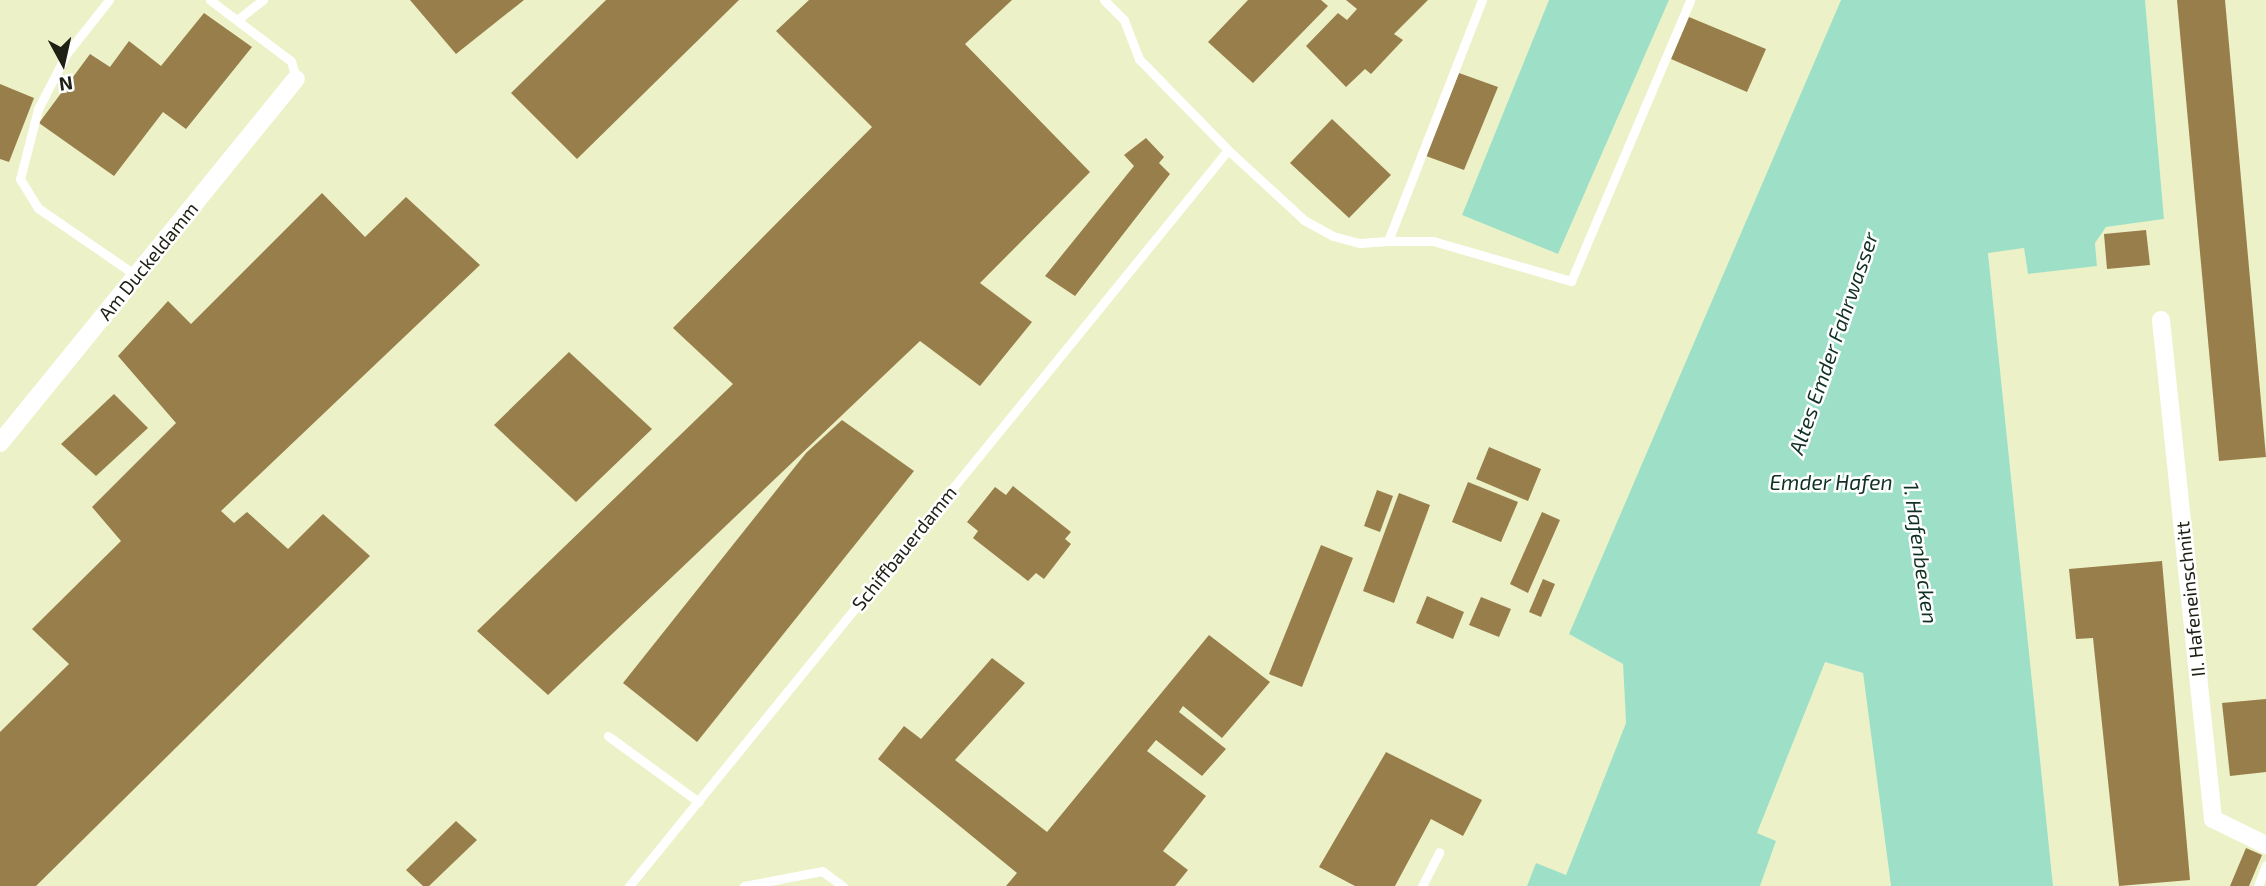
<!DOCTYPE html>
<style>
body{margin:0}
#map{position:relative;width:2266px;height:886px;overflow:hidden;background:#f7fbd8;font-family:"Exo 2",sans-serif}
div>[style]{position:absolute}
.built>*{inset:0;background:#edf1c7}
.water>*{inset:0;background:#9de0c7}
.building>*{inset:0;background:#977e4b}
.lane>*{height:9px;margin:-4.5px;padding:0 4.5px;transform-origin:4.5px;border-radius:4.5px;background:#fff}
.street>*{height:18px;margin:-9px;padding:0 9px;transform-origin:9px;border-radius:9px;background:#fff}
span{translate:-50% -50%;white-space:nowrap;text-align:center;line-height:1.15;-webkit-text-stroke:5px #fff;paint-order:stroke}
.street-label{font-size:19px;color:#202115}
.water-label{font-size:21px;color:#103025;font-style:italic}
.north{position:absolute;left:28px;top:28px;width:70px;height:70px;-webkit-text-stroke:5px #fff;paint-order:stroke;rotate:172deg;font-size:19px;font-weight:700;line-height:28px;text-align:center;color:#202115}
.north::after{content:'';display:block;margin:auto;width:24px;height:32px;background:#202115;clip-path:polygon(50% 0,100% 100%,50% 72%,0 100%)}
</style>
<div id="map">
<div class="built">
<div style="clip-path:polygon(0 0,1549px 0,1462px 215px,1558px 254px,1669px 0,1841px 0,1569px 634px,1623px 664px,1626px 723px,1566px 875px,1536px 864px,1527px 886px,0 886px)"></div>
<div style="clip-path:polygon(2145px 0,2266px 0,2266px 886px,2053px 886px,1988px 252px,2024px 248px,2028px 274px,2097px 265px,2095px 243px,2106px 227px,2164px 219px)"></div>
<div style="clip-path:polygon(1825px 662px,1863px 673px,1891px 886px,1760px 886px,1776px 841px,1757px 833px)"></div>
</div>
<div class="water">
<div style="clip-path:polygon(1549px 0,1669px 0,1558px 254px,1462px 215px)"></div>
<div style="clip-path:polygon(1841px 0,2145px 0,2164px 219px,2106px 227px,2095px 243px,2097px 266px,2028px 274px,2024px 248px,1988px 253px,2053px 886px,1891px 886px,1863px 673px,1825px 662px,1757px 833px,1776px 841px,1760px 886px,1527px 886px,1536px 863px,1566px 875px,1626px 723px,1623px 664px,1569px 634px)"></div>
</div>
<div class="building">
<div style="clip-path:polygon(410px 0,524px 0,456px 54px)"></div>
<div style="clip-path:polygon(606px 0,739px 0,577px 159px,511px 93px)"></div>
<div style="clip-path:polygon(809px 0,1012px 0,965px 44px,1090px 172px,980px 283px,1032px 322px,980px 386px,920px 341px,548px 695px,477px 631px,733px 384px,673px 328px,872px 127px,776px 31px)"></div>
<div style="clip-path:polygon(1248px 0,1321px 0,1328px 6px,1253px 83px,1208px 42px)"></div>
<div style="clip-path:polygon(1346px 0,1428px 0,1394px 34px,1403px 40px,1371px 74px,1365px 69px,1346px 87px,1306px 46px,1338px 13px,1347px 20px,1357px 9px)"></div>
<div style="clip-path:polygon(2177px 0,2225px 0,2266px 457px,2219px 461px)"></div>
<div style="clip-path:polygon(204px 13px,252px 47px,186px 129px,163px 112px,114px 176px,39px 123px,90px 54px,110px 67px,129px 41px,161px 66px)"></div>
<div style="clip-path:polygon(1689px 17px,1766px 49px,1747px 92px,1671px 59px)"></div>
<div style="clip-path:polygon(1459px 73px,1498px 87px,1464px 170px,1426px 156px)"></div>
<div style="clip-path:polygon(0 84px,34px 98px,9px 162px,0 159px)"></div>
<div style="clip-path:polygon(1332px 119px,1391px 175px,1349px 218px,1290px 163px)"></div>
<div style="clip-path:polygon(1146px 138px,1164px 157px,1159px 163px,1170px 174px,1075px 296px,1045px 276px,1134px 166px,1124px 155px)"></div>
<div style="clip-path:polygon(322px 193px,365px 237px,406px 197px,480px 265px,221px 511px,234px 523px,247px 512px,288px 549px,323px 514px,370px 556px,36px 886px,0 886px,0 732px,69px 664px,32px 629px,121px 541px,92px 507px,176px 423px,118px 356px,168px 301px,191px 324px)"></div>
<div style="clip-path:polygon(2146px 230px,2150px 265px,2107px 269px,2104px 234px)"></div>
<div style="clip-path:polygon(569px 352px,652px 429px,576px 502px,494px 425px)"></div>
<div style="clip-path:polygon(114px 394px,148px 428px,96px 476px,61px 444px)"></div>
<div style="clip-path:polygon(842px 420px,914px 471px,697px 742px,623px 683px,806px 453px)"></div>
<div style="clip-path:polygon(1489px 447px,1541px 469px,1528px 501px,1476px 479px)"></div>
<div style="clip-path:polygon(1468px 482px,1518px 502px,1501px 542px,1452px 522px)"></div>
<div style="clip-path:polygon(1013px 486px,1071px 532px,1065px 539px,1071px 544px,1044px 579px,1036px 573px,1028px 581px,973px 538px,978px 531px,967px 522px,995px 487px,1006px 495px)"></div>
<div style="clip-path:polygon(1377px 490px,1393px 496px,1380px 532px,1364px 526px)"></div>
<div style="clip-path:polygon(1399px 493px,1430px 505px,1394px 603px,1363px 591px)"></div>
<div style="clip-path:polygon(1542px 512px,1560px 520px,1528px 593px,1510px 584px)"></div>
<div style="clip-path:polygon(1321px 545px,1353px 558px,1302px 687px,1269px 674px)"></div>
<div style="clip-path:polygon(2162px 561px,2190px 880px,2119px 886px,2093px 638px,2076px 639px,2069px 569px)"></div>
<div style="clip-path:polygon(1543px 579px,1555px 584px,1541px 617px,1529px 612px)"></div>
<div style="clip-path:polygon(1427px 596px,1464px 612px,1453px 639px,1416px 623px)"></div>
<div style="clip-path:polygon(1481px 597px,1511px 609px,1499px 637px,1469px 625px)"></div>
<div style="clip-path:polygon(1209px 635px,1270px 682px,1222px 738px,1183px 706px,1179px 712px,1226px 749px,1202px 776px,1156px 740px,1147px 751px,1206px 796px,1163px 851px,1188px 870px,1175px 886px,1006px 886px,1017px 873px,878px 759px,904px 726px,921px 739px,992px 658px,1025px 683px,955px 760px,1047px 832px)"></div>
<div style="clip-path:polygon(2266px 699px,2266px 772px,2230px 776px,2222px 703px)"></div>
<div style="clip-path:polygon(1386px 752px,1482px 800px,1463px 836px,1431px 819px,1395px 886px,1355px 886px,1319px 867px)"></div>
<div style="clip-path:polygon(456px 821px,477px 840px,429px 886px,423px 886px,406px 870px)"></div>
<div style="clip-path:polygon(2246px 848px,2262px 855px,2249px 886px,2230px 886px)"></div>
</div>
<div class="lane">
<div style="left:109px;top:0;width:68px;rotate:128.4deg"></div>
<div style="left:67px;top:53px;width:63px;rotate:117.4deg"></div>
<div style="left:38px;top:109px;width:72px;rotate:104.4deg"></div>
<div style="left:20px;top:179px;width:34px;rotate:58deg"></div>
<div style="left:38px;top:208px;width:120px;rotate:34.5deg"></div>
<div style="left:210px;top:0;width:101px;rotate:37deg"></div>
<div style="left:291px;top:61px;width:19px;rotate:74deg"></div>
<div style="left:1104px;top:0;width:28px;rotate:45deg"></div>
<div style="left:1124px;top:20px;width:42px;rotate:69deg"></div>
<div style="left:1139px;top:59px;width:127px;rotate:45.6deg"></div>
<div style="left:237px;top:20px;width:33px;rotate:-38deg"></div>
<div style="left:1388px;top:241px;width:45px"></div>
<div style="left:1433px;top:241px;width:144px;rotate:16.2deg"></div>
<div style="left:1571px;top:281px;width:305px;rotate:-67deg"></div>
<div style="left:608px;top:736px;width:112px;rotate:36deg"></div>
<div style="left:629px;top:886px;width:949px;rotate:-50.86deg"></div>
<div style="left:1228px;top:150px;width:103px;rotate:42.6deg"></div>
<div style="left:1304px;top:220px;width:33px;rotate:29deg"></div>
<div style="left:1333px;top:236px;width:28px;rotate:15deg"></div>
<div style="left:1360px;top:243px;width:28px;rotate:-4deg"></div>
<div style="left:1388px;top:241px;width:259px;rotate:-68.7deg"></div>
<div style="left:744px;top:886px;width:79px;rotate:-10.9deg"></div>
<div style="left:822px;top:871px;width:26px;rotate:36deg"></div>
<div style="left:1422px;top:886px;width:38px;rotate:-63deg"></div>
<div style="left:2258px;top:886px;width:22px;rotate:-69deg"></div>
</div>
<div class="street">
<div style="left:2161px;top:320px;width:502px;rotate:84.05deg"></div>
<div style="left:2213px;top:819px;width:59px;rotate:26.1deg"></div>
<div style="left:0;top:443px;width:469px;rotate:-50.9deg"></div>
</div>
<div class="street-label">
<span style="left:148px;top:261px;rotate:-51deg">Am Duckeldamm</span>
<span style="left:904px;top:548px;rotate:-51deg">Schiffbauerdamm</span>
<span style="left:2190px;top:599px;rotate:-96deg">II. Hafeneinschnitt</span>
</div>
<div class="water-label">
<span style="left:1833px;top:343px;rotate:-71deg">Altes Emder Fahrwasser</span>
<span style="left:1831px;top:482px">Emder Hafen</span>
<span style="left:1921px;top:553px;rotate:82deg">1. Hafenbecken</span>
</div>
<div class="north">N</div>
</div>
